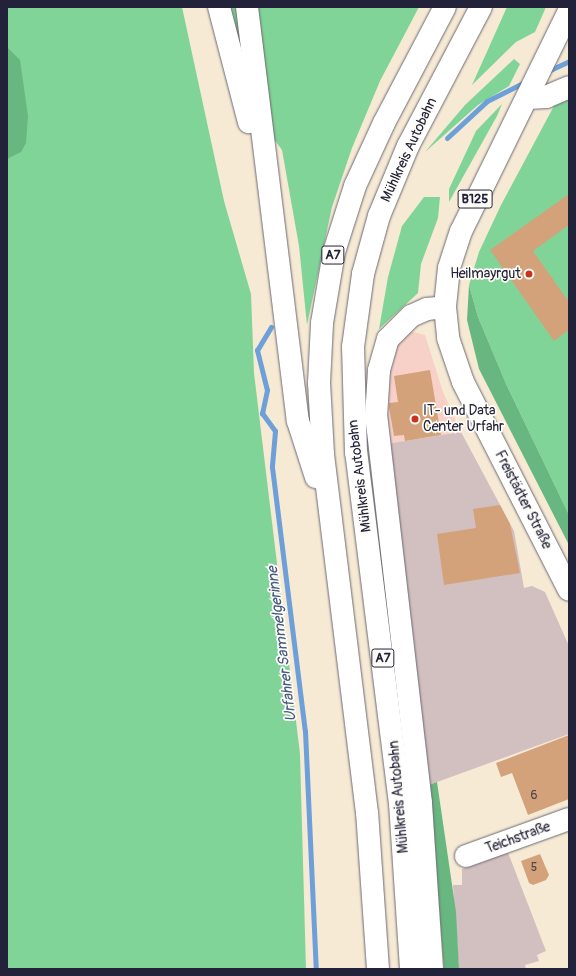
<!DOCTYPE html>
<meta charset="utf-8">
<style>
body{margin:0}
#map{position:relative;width:576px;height:976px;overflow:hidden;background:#f6ead5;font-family:Pangolin,sans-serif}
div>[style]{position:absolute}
.built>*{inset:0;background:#f7d1c7}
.industrial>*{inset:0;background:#d2bfc0}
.green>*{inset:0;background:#80d497}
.forest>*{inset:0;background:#68b680}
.stream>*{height:5px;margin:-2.5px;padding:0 2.5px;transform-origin:2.5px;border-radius:2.5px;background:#6d9fd8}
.building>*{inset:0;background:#d4a27a}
.roads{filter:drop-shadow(0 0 1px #6c6871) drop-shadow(0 0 1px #6c6871)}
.minor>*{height:22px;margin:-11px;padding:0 11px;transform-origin:11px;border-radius:11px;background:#fff}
.major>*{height:22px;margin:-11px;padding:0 11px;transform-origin:11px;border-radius:11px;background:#fff}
.highway>*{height:22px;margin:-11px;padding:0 11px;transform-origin:11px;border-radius:11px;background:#fff}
.dots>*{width:11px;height:11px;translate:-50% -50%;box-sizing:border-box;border:2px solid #fdfcf7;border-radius:50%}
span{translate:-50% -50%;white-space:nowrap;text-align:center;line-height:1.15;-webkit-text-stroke:3.5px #fdfcf7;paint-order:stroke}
.number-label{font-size:12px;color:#4e424b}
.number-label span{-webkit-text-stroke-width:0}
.shield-label span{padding:1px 3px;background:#fdfcf7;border:1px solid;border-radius:3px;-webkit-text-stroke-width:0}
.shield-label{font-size:13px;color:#22223b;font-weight:700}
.street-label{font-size:14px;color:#22223b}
.poi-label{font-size:14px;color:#22223b}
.right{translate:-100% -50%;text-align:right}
.left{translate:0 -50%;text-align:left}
.water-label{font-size:15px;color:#445a82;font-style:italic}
.frame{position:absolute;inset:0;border:8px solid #22223b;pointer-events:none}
</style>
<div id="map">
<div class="built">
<div style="clip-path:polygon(409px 331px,425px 335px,443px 392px,461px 432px,386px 444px,387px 381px,394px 346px)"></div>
</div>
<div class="industrial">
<div style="clip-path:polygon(461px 432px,514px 531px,524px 588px,532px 586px,545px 592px,569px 646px,569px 734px,429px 785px,386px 444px)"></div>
<div style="clip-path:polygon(507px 850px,546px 951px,537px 955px,539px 961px,525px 965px,526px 969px,459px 969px,453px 885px,462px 885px,462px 869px)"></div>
</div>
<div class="green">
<div style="clip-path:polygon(7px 7px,182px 7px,224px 201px,251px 294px,254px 373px,300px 754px,306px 969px,7px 969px)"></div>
<div style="clip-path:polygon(227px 7px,419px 7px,380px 81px,352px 148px,332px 207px,307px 325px,299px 246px,282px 150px,262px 123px)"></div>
<div style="clip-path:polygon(507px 7px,546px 7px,535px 32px,516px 42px,472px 85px)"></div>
<div style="clip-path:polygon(514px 59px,520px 64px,509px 86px,478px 105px,425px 152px,465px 105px)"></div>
<div style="clip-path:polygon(569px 96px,569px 515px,507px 386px,478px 317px,469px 285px,479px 252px,501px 205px,555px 104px)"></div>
<div style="clip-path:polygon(502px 104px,497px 116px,449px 202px,449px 189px,476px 131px)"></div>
<div style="clip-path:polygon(424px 197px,440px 197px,438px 218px,421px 264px,418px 293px,379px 329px,388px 277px,402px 226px)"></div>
</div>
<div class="forest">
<div style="clip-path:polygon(7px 47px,20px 60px,28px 116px,26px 143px,21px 152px,7px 159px)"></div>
<div style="clip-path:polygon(469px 285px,478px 317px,507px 386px,569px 515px,569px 545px,479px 369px,467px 320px)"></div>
<div style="clip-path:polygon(437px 782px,456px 912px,459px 969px,444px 969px,429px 785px)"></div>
</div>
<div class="stream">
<div style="left:548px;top:71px;width:23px;rotate:-25deg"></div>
<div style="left:447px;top:138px;width:54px;rotate:-42.8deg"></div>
<div style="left:487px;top:101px;width:45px;rotate:-26.6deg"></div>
<div style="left:271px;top:327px;width:27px;rotate:121deg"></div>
<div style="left:257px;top:350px;width:41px;rotate:76deg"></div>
<div style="left:267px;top:390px;width:24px;rotate:102deg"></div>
<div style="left:262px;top:413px;width:22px;rotate:54deg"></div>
<div style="left:275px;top:431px;width:36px;rotate:95deg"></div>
<div style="left:272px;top:467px;width:266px;rotate:82.9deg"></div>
<div style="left:305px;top:731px;width:238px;rotate:87.4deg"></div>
</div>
<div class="building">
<div style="clip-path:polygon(569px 194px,569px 225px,533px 251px,569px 302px,569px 330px,554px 341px,490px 250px)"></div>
<div style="clip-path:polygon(430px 370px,441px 435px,405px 441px,404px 435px,394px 436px,389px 407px,389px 403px,398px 402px,394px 376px)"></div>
<div style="clip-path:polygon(500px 505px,510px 524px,520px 573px,444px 585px,437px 534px,476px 528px,473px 509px)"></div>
<div style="clip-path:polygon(569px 735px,569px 799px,528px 815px,512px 773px,501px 777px,496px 763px)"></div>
<div style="clip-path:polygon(540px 854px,549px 875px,546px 880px,533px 885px,529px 883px,521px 861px)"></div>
</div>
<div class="roads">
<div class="minor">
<div style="left:529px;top:98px;width:17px;rotate:-3deg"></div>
<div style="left:546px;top:97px;width:25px;rotate:-23deg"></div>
<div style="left:466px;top:856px;width:109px;rotate:-19.8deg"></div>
</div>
<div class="major">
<div style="left:569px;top:11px;width:245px;rotate:116.1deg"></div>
<div style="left:461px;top:231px;width:39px;rotate:108deg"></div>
<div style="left:449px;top:268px;width:39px;rotate:96deg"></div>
<div style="left:445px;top:307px;width:31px;rotate:84deg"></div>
<div style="left:448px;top:338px;width:46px;rotate:71.2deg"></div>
<div style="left:463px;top:382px;width:233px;rotate:63deg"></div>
</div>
<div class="highway">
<div style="left:219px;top:7px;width:119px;rotate:75.4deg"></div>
<div style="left:247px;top:7px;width:417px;rotate:83deg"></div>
<div style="left:298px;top:421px;width:59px;rotate:72.2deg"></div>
<div style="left:378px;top:969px;width:156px;rotate:-94deg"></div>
<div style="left:367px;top:813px;width:362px;rotate:-97deg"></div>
<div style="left:323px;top:454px;width:71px;rotate:-93.2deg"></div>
<div style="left:319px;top:383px;width:60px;rotate:-87.1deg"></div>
<div style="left:322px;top:323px;width:72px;rotate:-80.4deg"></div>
<div style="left:334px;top:252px;width:69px;rotate:-72.3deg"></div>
<div style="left:355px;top:186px;width:69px;rotate:-65.3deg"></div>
<div style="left:384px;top:123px;width:131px;rotate:-62.3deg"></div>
<div style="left:411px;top:969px;width:165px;rotate:-93.8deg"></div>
<div style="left:400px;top:804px;width:354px;rotate:-97.1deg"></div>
<div style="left:356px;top:453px;width:106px;rotate:-91.6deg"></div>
<div style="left:353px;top:347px;width:74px;rotate:-82.2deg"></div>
<div style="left:363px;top:274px;width:60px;rotate:-74.6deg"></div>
<div style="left:379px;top:216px;width:76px;rotate:-67.5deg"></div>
<div style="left:408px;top:146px;width:157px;rotate:-62.3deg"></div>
<div style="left:432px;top:969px;width:166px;rotate:-93.8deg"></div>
<div style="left:421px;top:803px;width:389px;rotate:-96.6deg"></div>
<div style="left:376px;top:417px;width:47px;rotate:-86.3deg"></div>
<div style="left:379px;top:370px;width:32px;rotate:-74deg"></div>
<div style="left:388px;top:339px;width:33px;rotate:-45deg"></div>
<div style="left:411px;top:316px;width:17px;rotate:-24deg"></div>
<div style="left:427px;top:309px;width:18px;rotate:-6deg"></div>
</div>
</div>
<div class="dots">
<div style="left:529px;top:274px;background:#c8321e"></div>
<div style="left:415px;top:419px;background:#c8321e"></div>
</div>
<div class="number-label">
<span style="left:534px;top:796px">6</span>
<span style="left:534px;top:868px">5</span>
</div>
<div class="shield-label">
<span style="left:475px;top:199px">B125</span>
<span style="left:333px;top:255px">A7</span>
<span style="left:383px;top:658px">A7</span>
</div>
<div class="street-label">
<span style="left:409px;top:150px;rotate:-65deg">Mühlkreis Autobahn</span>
<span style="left:360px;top:476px;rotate:-97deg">Mühlkreis Autobahn</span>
<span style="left:523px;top:500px;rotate:63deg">Freistädter Straße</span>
<span style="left:399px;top:797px;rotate:-95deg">Mühlkreis Autobahn</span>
<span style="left:518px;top:838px;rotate:-20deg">Teichstraße</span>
</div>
<div class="poi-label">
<span class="right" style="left:521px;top:274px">Heilmayrgut</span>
<span class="left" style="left:423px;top:419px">IT- und Data<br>Center Urfahr</span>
</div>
<div class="water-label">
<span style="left:282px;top:644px;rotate:-97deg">Urfahrer Sammelgerinne</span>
</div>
<div class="frame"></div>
</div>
